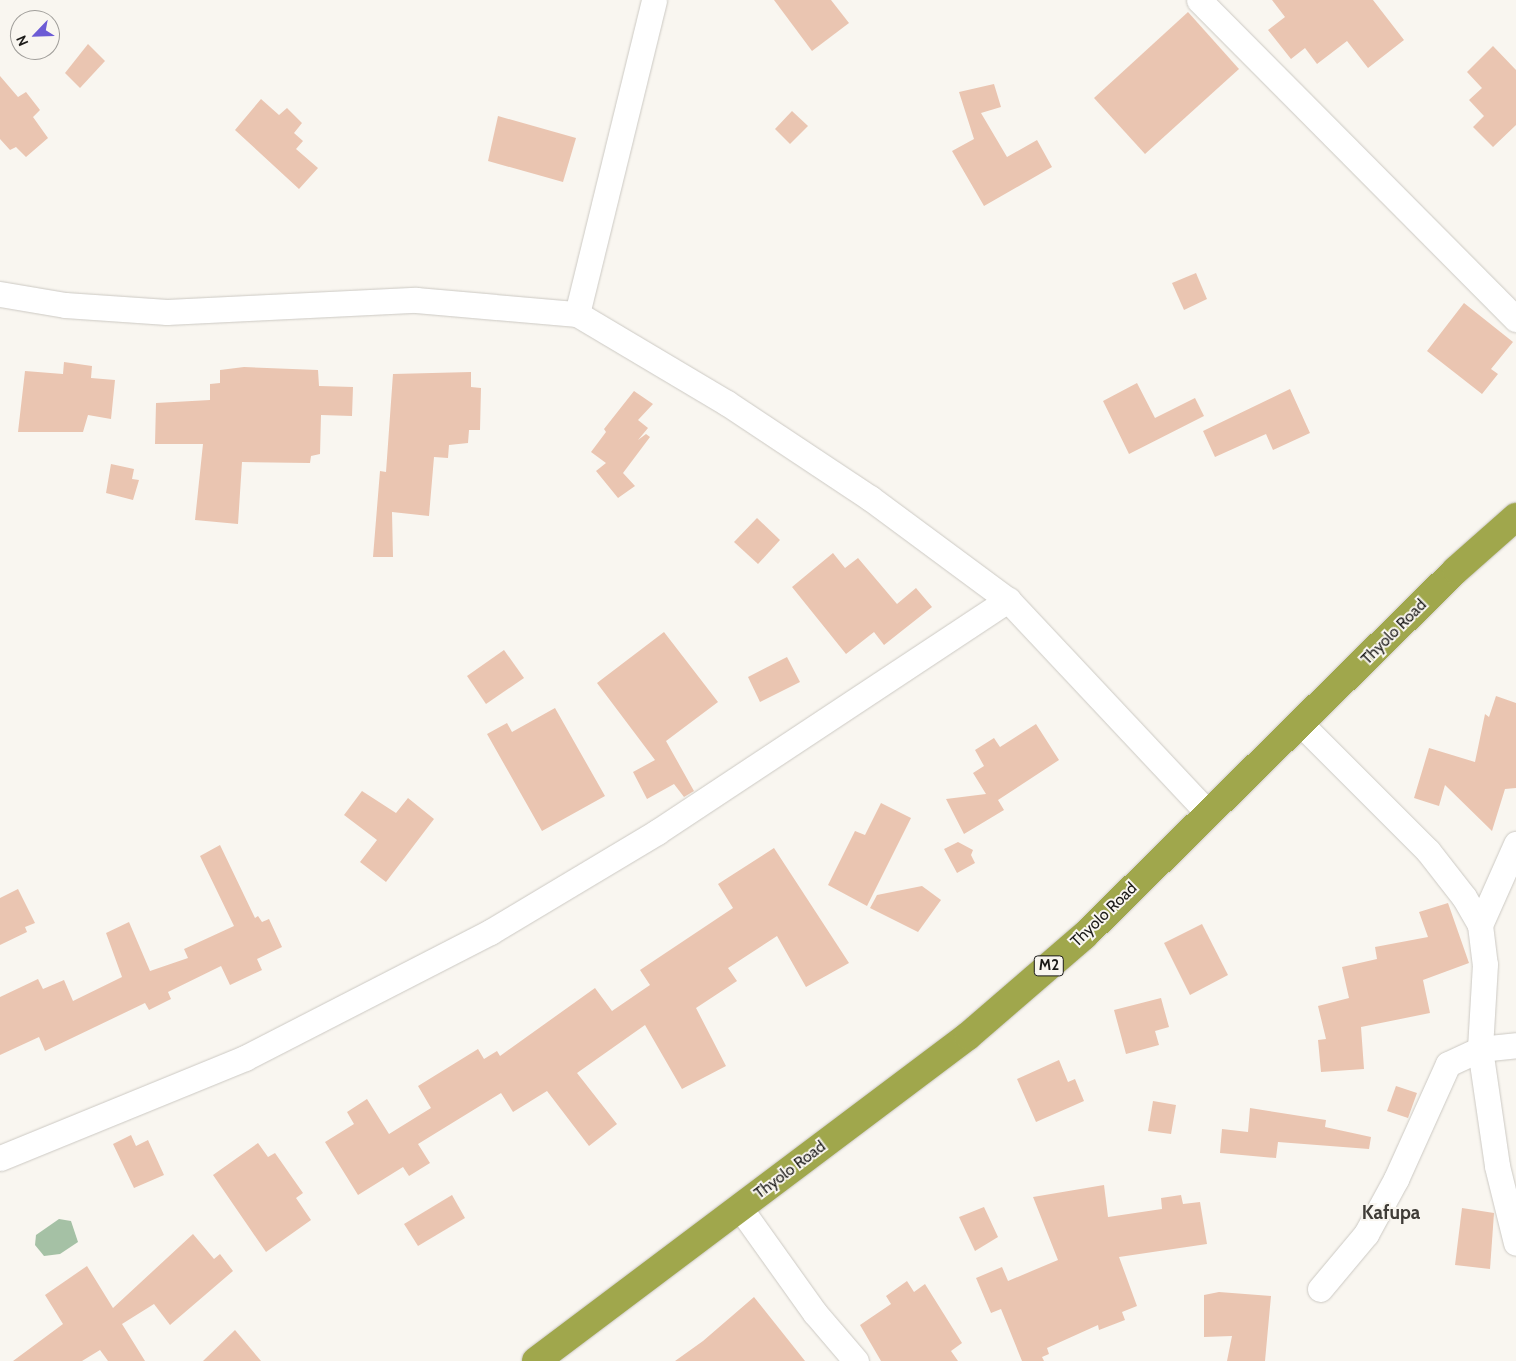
<!DOCTYPE html>
<style>
body{margin:0}
#map{position:relative;width:1516px;height:1361px;overflow:hidden;background:#f9f6f0;font-family:Cabin,sans-serif}
div>[style]{position:absolute}
.water>*{inset:0;background:#a5c1a5}
.building>*{inset:0;background:#eac5b1}
.roads{filter:drop-shadow(0 0 1px #ccc9c3) drop-shadow(0 0 1px #ccc9c3)}
.minor>*{height:25px;margin:-12.5px;padding:0 12.5px;transform-origin:12.5px;border-radius:12.5px;background:#fff}
.trunk>*{height:28px;margin:-14px;padding:0 14px;transform-origin:14px;border-radius:14px;background:#a0a74c}
span{translate:-50% -50%;white-space:nowrap;text-align:center;line-height:1.15;-webkit-text-stroke:4px #f9f6f0;paint-order:stroke}
.shield-label span{padding:1px 4px;background:#f9f6f0;border:1px solid;border-radius:4px;-webkit-text-stroke-width:0}
.shield-label{font-size:15px;color:#1b1a18;font-weight:700}
.street-label{font-size:16px;color:#1b1a18}
.quarter-label{font-size:19px;color:#3f3c37;font-weight:700}
.north{position:absolute;left:10px;top:10px;width:50px;height:50px;box-sizing:border-box;background:#f9f6f0;border:1px solid #a09e9a;border-radius:50%;rotate:246deg;font-size:14px;font-weight:700;line-height:20px;text-align:center;color:#1b1a18}
.north::after{content:'';display:block;margin:auto;width:18px;height:22px;background:#6c5bd5;clip-path:polygon(50% 0,100% 100%,50% 72%,0 100%)}
</style>
<div id="map">
<div class="water">
<div style="clip-path:polygon(59px 1219px,71px 1221px,78px 1242px,60px 1254px,44px 1256px,35px 1245px,36px 1235px)"></div>
</div>
<div class="building">
<div style="clip-path:polygon(774px 0,831px 0,849px 23px,812px 51px)"></div>
<div style="clip-path:polygon(1272px 0,1373px 0,1404px 40px,1368px 68px,1347px 41px,1317px 64px,1305px 48px,1291px 59px,1268px 30px,1285px 17px)"></div>
<div style="clip-path:polygon(1188px 12px,1239px 69px,1145px 154px,1094px 98px)"></div>
<div style="clip-path:polygon(88px 44px,105px 61px,80px 88px,65px 73px)"></div>
<div style="clip-path:polygon(1493px 46px,1516px 70px,1516px 125px,1493px 147px,1473px 127px,1484px 116px,1469px 100px,1482px 88px,1467px 72px)"></div>
<div style="clip-path:polygon(0 76px,18px 97px,26px 92px,40px 110px,33px 117px,48px 138px,26px 157px,16px 147px,10px 150px,0 139px)"></div>
<div style="clip-path:polygon(994px 84px,1001px 107px,981px 113px,1007px 157px,1037px 140px,1052px 167px,984px 206px,952px 151px,974px 139px,959px 92px)"></div>
<div style="clip-path:polygon(261px 99px,279px 115px,287px 108px,302px 123px,294px 133px,303px 141px,296px 149px,318px 168px,299px 189px,235px 130px)"></div>
<div style="clip-path:polygon(792px 111px,808px 126px,790px 144px,775px 129px)"></div>
<div style="clip-path:polygon(498px 116px,576px 138px,563px 182px,488px 161px)"></div>
<div style="clip-path:polygon(1196px 273px,1207px 299px,1184px 310px,1172px 283px)"></div>
<div style="clip-path:polygon(1464px 303px,1513px 342px,1491px 369px,1498px 374px,1482px 394px,1427px 351px)"></div>
<div style="clip-path:polygon(64px 362px,92px 366px,91px 378px,115px 380px,111px 419px,88px 415px,83px 432px,18px 432px,25px 371px,63px 374px)"></div>
<div style="clip-path:polygon(244px 367px,318px 370px,319px 386px,353px 387px,352px 416px,321px 415px,320px 454px,311px 456px,310px 463px,242px 462px,238px 524px,195px 520px,203px 444px,155px 444px,156px 403px,210px 400px,210px 384px,220px 383px,220px 370px)"></div>
<div style="clip-path:polygon(471px 372px,471px 387px,481px 388px,480px 430px,469px 430px,468px 443px,449px 445px,448px 458px,434px 457px,429px 516px,392px 512px,393px 557px,373px 557px,380px 471px,386px 472px,393px 374px)"></div>
<div style="clip-path:polygon(1137px 383px,1155px 418px,1195px 398px,1204px 416px,1129px 454px,1103px 401px)"></div>
<div style="clip-path:polygon(1290px 389px,1310px 433px,1273px 450px,1266px 434px,1215px 457px,1203px 431px)"></div>
<div style="clip-path:polygon(634px 391px,653px 404px,638px 420px,648px 428px,638px 440px,646px 434px,650px 437px,623px 473px,635px 486px,618px 498px,596px 471px,606px 463px,591px 452px,606px 432px,604px 429px)"></div>
<div style="clip-path:polygon(111px 464px,134px 469px,132px 479px,139px 480px,133px 500px,106px 493px)"></div>
<div style="clip-path:polygon(757px 518px,780px 540px,758px 564px,734px 542px)"></div>
<div style="clip-path:polygon(833px 553px,845px 568px,858px 558px,897px 604px,916px 588px,932px 607px,884px 645px,874px 632px,846px 654px,792px 587px)"></div>
<div style="clip-path:polygon(664px 632px,718px 702px,666px 741px,694px 791px,684px 797px,674px 784px,647px 799px,633px 772px,655px 760px,597px 683px)"></div>
<div style="clip-path:polygon(504px 650px,524px 678px,486px 704px,467px 676px)"></div>
<div style="clip-path:polygon(787px 657px,800px 682px,760px 702px,748px 677px)"></div>
<div style="clip-path:polygon(1496px 696px,1516px 703px,1516px 788px,1505px 789px,1492px 831px,1445px 785px,1439px 806px,1414px 798px,1429px 748px,1475px 762px,1485px 714px,1489px 717px)"></div>
<div style="clip-path:polygon(555px 708px,605px 796px,542px 831px,487px 734px,507px 723px,512px 732px)"></div>
<div style="clip-path:polygon(1036px 724px,1059px 760px,998px 800px,1004px 810px,964px 834px,946px 799px,986px 794px,973px 773px,984px 766px,975px 750px,994px 738px,1000px 747px)"></div>
<div style="clip-path:polygon(362px 791px,396px 813px,408px 798px,434px 819px,386px 882px,360px 862px,377px 840px,344px 815px)"></div>
<div style="clip-path:polygon(881px 803px,911px 818px,867px 906px,828px 885px,855px 831px,865px 835px)"></div>
<div style="clip-path:polygon(958px 842px,973px 850px,971px 855px,975px 863px,957px 873px,944px 849px)"></div>
<div style="clip-path:polygon(220px 845px,255px 918px,258px 916px,262px 922px,269px 919px,282px 947px,257px 959px,262px 970px,230px 985px,221px 966px,168px 992px,171px 999px,149px 1010px,145px 1003px,45px 1051px,39px 1037px,0 1055px,0 997px,38px 979px,43px 989px,64px 980px,73px 1001px,122px 977px,106px 933px,129px 922px,150px 971px,188px 958px,184px 949px,234px 926px,200px 856px)"></div>
<div style="clip-path:polygon(774px 848px,849px 963px,806px 987px,777px 936px,728px 968px,737px 981px,696px 1008px,726px 1066px,682px 1089px,645px 1025px,577px 1073px,617px 1124px,589px 1146px,547px 1091px,513px 1112px,501px 1093px,418px 1144px,430px 1163px,409px 1176px,403px 1167px,358px 1195px,325px 1142px,354px 1124px,347px 1112px,367px 1099px,389px 1134px,431px 1108px,418px 1086px,478px 1049px,484px 1059px,497px 1051px,500px 1056px,595px 988px,612px 1011px,650px 985px,640px 970px,733px 908px,718px 884px)"></div>
<div style="clip-path:polygon(922px 886px,941px 900px,918px 932px,870px 908px,877px 895px)"></div>
<div style="clip-path:polygon(18px 889px,35px 923px,25px 927px,27px 932px,0 945px,0 898px)"></div>
<div style="clip-path:polygon(1448px 903px,1469px 963px,1423px 980px,1430px 1013px,1361px 1027px,1364px 1069px,1321px 1072px,1318px 1040px,1326px 1039px,1318px 1006px,1349px 998px,1342px 967px,1377px 959px,1375px 947px,1428px 937px,1419px 912px)"></div>
<div style="clip-path:polygon(1202px 924px,1228px 975px,1190px 995px,1164px 943px)"></div>
<div style="clip-path:polygon(1161px 998px,1169px 1027px,1155px 1031px,1159px 1045px,1126px 1054px,1114px 1010px)"></div>
<div style="clip-path:polygon(1059px 1060px,1068px 1082px,1075px 1079px,1084px 1101px,1036px 1122px,1017px 1079px)"></div>
<div style="clip-path:polygon(1396px 1086px,1417px 1093px,1408px 1118px,1387px 1111px)"></div>
<div style="clip-path:polygon(1153px 1101px,1176px 1105px,1171px 1134px,1148px 1131px)"></div>
<div style="clip-path:polygon(1250px 1108px,1326px 1120px,1325px 1127px,1371px 1137px,1369px 1149px,1278px 1142px,1276px 1158px,1220px 1153px,1222px 1129px,1248px 1132px)"></div>
<div style="clip-path:polygon(131px 1135px,136px 1146px,148px 1140px,164px 1175px,134px 1188px,113px 1144px)"></div>
<div style="clip-path:polygon(258px 1143px,268px 1157px,275px 1153px,303px 1193px,296px 1198px,311px 1220px,266px 1252px,213px 1175px)"></div>
<div style="clip-path:polygon(1104px 1185px,1108px 1217px,1162px 1209px,1161px 1198px,1181px 1195px,1183px 1204px,1200px 1202px,1207px 1244px,1119px 1257px,1137px 1306px,1122px 1312px,1125px 1320px,1099px 1330px,1098px 1325px,1047px 1348px,1049px 1354px,1042px 1357px,1044px 1361px,1022px 1361px,1001px 1309px,991px 1313px,976px 1278px,1002px 1267px,1008px 1281px,1058px 1260px,1033px 1197px)"></div>
<div style="clip-path:polygon(452px 1195px,465px 1218px,418px 1246px,404px 1224px)"></div>
<div style="clip-path:polygon(984px 1207px,998px 1237px,975px 1251px,959px 1217px)"></div>
<div style="clip-path:polygon(1462px 1208px,1494px 1213px,1490px 1269px,1455px 1265px)"></div>
<div style="clip-path:polygon(193px 1234px,214px 1259px,220px 1254px,233px 1271px,170px 1325px,154px 1304px,122px 1324px,145px 1361px,108px 1361px,100px 1350px,82px 1361px,13px 1361px,63px 1324px,45px 1295px,87px 1266px,113px 1308px)"></div>
<div style="clip-path:polygon(907px 1281px,914px 1292px,925px 1284px,962px 1343px,951px 1351px,958px 1361px,881px 1361px,860px 1325px,891px 1304px,886px 1296px)"></div>
<div style="clip-path:polygon(1219px 1292px,1271px 1296px,1265px 1361px,1227px 1361px,1232px 1336px,1204px 1337px,1204px 1295px)"></div>
<div style="clip-path:polygon(754px 1297px,805px 1361px,675px 1361px,703px 1341px)"></div>
<div style="clip-path:polygon(235px 1330px,261px 1361px,203px 1361px)"></div>
</div>
<div class="roads">
<div class="minor">
<div style="left:1199px;top:0;width:450px;rotate:45.2deg"></div>
<div style="left:0;top:294px;width:66px;rotate:9.6deg"></div>
<div style="left:65px;top:305px;width:102px;rotate:3.9deg"></div>
<div style="left:167px;top:312px;width:249px;rotate:-2.8deg"></div>
<div style="left:416px;top:300px;width:162px;rotate:5deg"></div>
<div style="left:577px;top:314px;width:174px;rotate:30.7deg"></div>
<div style="left:727px;top:403px;width:172px;rotate:33.6deg"></div>
<div style="left:870px;top:498px;width:172px;rotate:36.5deg"></div>
<div style="left:1008px;top:600px;width:292px;rotate:46.8deg"></div>
<div style="left:577px;top:314px;width:323px;rotate:-76.2deg"></div>
<div style="left:1301px;top:724px;width:180px;rotate:45deg"></div>
<div style="left:1428px;top:851px;width:58px;rotate:52deg"></div>
<div style="left:1464px;top:897px;width:32px;rotate:60deg"></div>
<div style="left:1480px;top:925px;width:39px;rotate:83deg"></div>
<div style="left:1485px;top:964px;width:85px;rotate:93.4deg"></div>
<div style="left:1480px;top:1049px;width:118px;rotate:81.7deg"></div>
<div style="left:1497px;top:1166px;width:79px;rotate:76.1deg"></div>
<div style="left:1480px;top:925px;width:89px;rotate:-66deg"></div>
<div style="left:0;top:1158px;width:265px;rotate:-22.2deg"></div>
<div style="left:245px;top:1058px;width:276px;rotate:-27.2deg"></div>
<div style="left:490px;top:932px;width:195px;rotate:-30.9deg"></div>
<div style="left:657px;top:832px;width:421px;rotate:-33.5deg"></div>
<div style="left:740px;top:1208px;width:129px;rotate:54.5deg"></div>
<div style="left:815px;top:1313px;width:63px;rotate:49.5deg"></div>
<div style="left:1320px;top:1289px;width:72px;rotate:-50.1deg"></div>
<div style="left:1366px;top:1234px;width:63px;rotate:-61.4deg"></div>
<div style="left:1396px;top:1179px;width:126px;rotate:-65.7deg"></div>
<div style="left:1448px;top:1064px;width:35px;rotate:-25deg"></div>
<div style="left:1480px;top:1049px;width:36px;rotate:-6deg"></div>
</div>
<div class="trunk">
<div style="left:536px;top:1361px;width:541px;rotate:-36.95deg"></div>
<div style="left:968px;top:1036px;width:153px;rotate:-40.8deg"></div>
<div style="left:1084px;top:936px;width:522px;rotate:-44.53deg"></div>
<div style="left:1456px;top:570px;width:80px;rotate:-41.5deg"></div>
</div>
</div>
<div class="shield-label">
<span style="left:1049px;top:966px">M2</span>
</div>
<div class="street-label">
<span style="left:1394px;top:632px;rotate:-45deg">Thyolo Road</span>
<span style="left:1104px;top:915px;rotate:-44deg">Thyolo Road</span>
<span style="left:790px;top:1170px;rotate:-37deg">Thyolo Road</span>
</div>
<div class="quarter-label">
<span style="left:1391px;top:1213px">Kafupa</span>
</div>
<div class="north">N</div>
</div>
